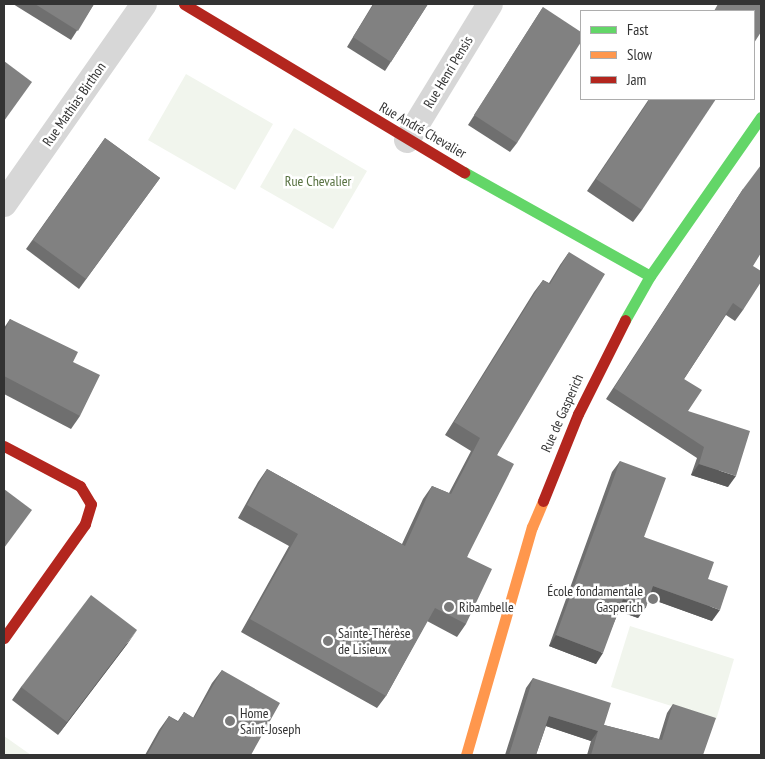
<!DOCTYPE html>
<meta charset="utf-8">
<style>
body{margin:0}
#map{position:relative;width:765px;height:759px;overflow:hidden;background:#fff;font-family:"PT Sans Narrow",sans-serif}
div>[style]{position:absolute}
.green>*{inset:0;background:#f1f5ed}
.street>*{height:26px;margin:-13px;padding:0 13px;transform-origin:13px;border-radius:13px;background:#d7d7d7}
.fast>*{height:11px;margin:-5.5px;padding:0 5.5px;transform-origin:5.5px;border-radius:5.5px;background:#63d668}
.slow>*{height:11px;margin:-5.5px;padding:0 5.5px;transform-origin:5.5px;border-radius:5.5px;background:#ff974d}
.jam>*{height:11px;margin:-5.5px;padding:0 5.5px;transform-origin:5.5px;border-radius:5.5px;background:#b3261e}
.wall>*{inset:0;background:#6f6f6f}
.shaded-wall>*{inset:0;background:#5a5a5a}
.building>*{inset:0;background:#818181}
.dots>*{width:14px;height:14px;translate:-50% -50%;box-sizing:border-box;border:2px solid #fff;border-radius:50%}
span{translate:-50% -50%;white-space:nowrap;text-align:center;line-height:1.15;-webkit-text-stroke:5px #fff;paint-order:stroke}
.street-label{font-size:14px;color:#333}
.park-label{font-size:14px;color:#56703f}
.poi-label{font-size:14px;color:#333}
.right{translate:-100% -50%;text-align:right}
.left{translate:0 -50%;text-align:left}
.frame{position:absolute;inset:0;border:5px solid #333;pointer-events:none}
.legend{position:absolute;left:580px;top:10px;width:175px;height:90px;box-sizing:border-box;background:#fff;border:1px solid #adadad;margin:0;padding:6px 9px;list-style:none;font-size:15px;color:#333}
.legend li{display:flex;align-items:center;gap:10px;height:25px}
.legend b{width:25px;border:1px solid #adadad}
</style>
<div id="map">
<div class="green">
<div style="clip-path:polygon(186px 74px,273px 124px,235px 190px,148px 140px)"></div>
<div style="clip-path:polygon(294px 128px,367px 171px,333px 229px,260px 187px)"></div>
<div style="clip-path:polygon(630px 626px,734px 659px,716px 720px,611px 687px)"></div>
<div style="clip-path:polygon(4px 736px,31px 755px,4px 755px)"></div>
</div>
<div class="street">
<div style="left:407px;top:140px;width:159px;rotate:-58.6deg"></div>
<div style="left:4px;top:204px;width:244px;rotate:-55deg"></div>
</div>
<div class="fast">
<div style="left:464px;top:172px;width:213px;rotate:29.2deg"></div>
<div style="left:625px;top:320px;width:51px;rotate:-60.4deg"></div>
<div style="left:650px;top:276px;width:194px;rotate:-55.1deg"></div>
</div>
<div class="slow">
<div style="left:466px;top:755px;width:237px;rotate:-73.9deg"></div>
<div style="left:532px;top:527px;width:28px;rotate:-67deg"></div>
</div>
<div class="jam">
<div style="left:184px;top:4px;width:327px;rotate:31deg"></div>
<div style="left:4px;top:446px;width:86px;rotate:27.8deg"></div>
<div style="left:80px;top:486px;width:21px;rotate:59deg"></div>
<div style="left:91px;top:504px;width:21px;rotate:107deg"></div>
<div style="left:85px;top:524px;width:140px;rotate:125.4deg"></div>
<div style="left:543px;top:501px;width:94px;rotate:-68.1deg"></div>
<div style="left:578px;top:414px;width:105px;rotate:-63.4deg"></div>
</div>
<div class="wall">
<div style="clip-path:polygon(13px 4px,94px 4px,71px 40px)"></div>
<div style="clip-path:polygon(373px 4px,428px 4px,385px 71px,347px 47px)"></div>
<div style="clip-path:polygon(543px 7px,517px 143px,510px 152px,468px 125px)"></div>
<div style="clip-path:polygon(649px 99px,642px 210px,633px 222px,587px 191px)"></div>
<div style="clip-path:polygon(105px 138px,160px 178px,79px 289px,26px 249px)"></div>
<div style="clip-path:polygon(743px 189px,753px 266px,743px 310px,735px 321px,726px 315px,684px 379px,688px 411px,728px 487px,691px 475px,697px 458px,606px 399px)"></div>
<div style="clip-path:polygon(569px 252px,497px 455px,467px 557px,466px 624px,457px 637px,427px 621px,386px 696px,377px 708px,241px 632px,289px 546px,238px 518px,258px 482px,267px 469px,402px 544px,423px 499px,432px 486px,449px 493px,471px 451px,445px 435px,534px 292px,543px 280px,549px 283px,560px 265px)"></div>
<div style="clip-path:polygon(10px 319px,73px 362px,80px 416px,71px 429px,4px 394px,4px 328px)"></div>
<div style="clip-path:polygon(620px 461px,644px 537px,708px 579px,712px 621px,649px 598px,646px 607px,638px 618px,619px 611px,596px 664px,549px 646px,612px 472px)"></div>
<div style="clip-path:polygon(128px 643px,58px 735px,12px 700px,21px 687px)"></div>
<div style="clip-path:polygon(222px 670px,251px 755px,145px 755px,159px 730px,169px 716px,178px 721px,184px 712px,193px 718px,212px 683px)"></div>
<div style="clip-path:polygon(533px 678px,604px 725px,659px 739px,667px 713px,673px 704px,703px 755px,587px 755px,591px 741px,546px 726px,536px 755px,505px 755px,526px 688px)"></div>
</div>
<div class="shaded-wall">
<div style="clip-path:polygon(699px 464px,736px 476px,728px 487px,691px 475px)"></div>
<div style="clip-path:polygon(653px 586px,720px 610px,712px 621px,645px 597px)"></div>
<div style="clip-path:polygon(623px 599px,646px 607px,638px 618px,615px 610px)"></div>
<div style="clip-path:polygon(137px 630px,128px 643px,58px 735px,67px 722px)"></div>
<div style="clip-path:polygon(556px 635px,603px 653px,596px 664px,549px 646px)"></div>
<div style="clip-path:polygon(549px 716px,598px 731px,591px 741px,543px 725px)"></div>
</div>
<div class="building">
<div style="clip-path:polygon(35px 4px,94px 4px,78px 31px)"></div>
<div style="clip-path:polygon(374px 4px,428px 4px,391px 62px,353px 37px)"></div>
<div style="clip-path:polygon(718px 4px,761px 4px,761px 32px,754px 43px,754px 11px,714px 11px)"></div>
<div style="clip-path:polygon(543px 7px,581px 32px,581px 42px,517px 143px,474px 115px)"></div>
<div style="clip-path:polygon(4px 61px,32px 82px,4px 121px)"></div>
<div style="clip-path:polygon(650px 99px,716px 99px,642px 210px,596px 179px)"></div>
<div style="clip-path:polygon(105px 138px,160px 178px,86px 279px,33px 240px)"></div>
<div style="clip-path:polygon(761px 165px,761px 253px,753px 266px,761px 271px,761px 282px,743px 310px,733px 303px,684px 379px,702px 390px,688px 411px,750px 431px,736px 476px,699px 464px,704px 447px,614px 388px,743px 189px)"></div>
<div style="clip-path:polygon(569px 252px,605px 274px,497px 455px,514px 464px,467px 557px,492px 569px,466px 624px,435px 608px,386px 696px,250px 619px,298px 534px,247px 505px,267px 469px,405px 546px,432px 486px,451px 494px,480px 438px,454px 422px,543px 280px,550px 284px)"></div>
<div style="clip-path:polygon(10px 319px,78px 352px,73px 362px,100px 375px,80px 416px,4px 376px,4px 332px)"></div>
<div style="clip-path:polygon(620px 461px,666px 478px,644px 537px,714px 562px,708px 579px,728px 586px,720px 610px,653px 586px,646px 607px,623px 599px,603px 653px,556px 635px)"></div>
<div style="clip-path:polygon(4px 489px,32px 510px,4px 548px)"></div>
<div style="clip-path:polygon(91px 595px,137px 630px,67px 722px,21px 687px)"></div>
<div style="clip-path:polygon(222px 670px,280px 703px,251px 755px,147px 755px,169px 716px,178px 722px,184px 712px,194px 718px)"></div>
<div style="clip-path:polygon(533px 678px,611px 703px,604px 725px,662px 740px,673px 704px,716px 718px,703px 755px,591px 755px,598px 731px,549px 716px,536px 755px,509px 755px)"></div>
</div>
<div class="dots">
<div style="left:653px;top:599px;background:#7a7a7a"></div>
<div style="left:449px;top:607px;background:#7a7a7a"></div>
<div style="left:328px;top:641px;background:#7a7a7a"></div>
<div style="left:230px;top:721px;background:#7a7a7a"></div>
</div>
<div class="street-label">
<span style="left:448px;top:72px;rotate:-59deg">Rue Henri Pensis</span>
<span style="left:74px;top:104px;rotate:-55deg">Rue Mathias Birthon</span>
<span style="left:423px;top:130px;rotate:30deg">Rue André Chevalier</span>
<span style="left:562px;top:413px;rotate:-66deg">Rue de Gasperich</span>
</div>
<div class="park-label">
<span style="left:318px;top:181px">Rue Chevalier</span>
</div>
<div class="poi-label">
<span class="right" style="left:643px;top:599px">École fondamentale<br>Gasperich</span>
<span class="left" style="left:459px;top:607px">Ribambelle</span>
<span class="left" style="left:338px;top:641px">Sainte-Thérèse<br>de Lisieux</span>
<span class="left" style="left:240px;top:721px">Home<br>Saint-Joseph</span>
</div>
<div class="frame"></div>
<ul class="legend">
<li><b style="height:6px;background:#63d668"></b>Fast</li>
<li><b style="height:6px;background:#ff974d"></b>Slow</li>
<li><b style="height:6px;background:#b3261e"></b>Jam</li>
</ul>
</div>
